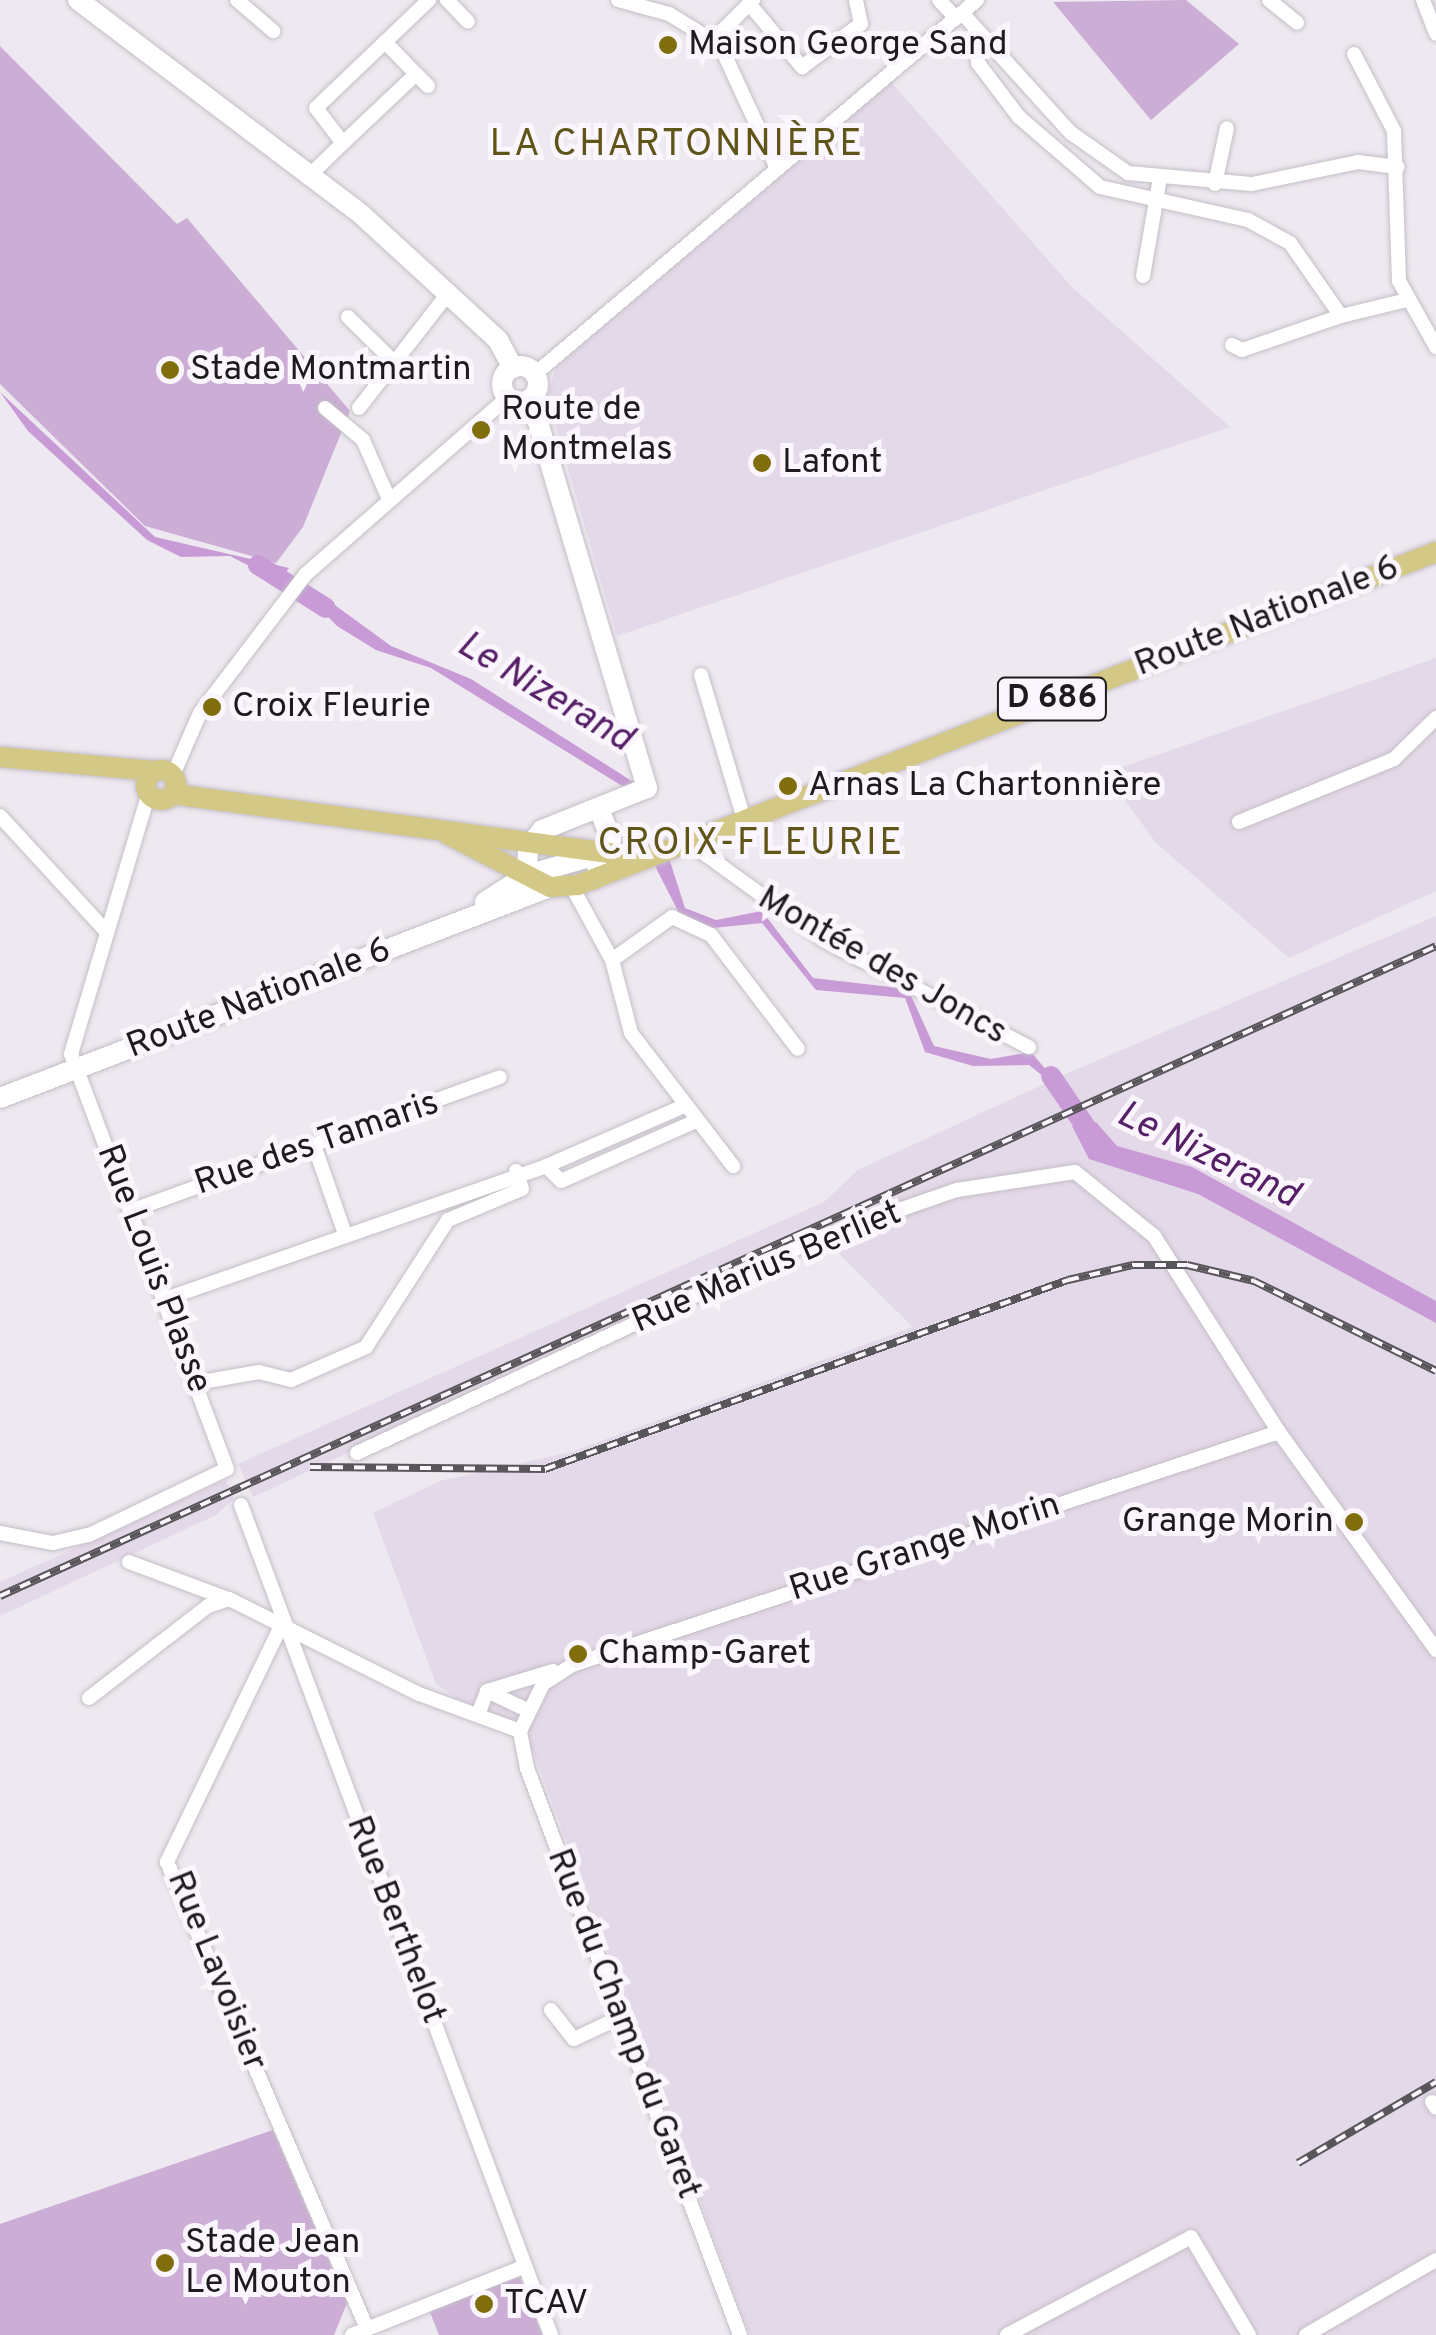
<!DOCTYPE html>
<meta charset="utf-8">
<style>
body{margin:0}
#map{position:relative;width:1436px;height:2335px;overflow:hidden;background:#eee8f0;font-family:Overpass,sans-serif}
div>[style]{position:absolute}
.built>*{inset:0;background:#e4d9e8}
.green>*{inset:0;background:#cbadd5}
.water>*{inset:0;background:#c89bd7}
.river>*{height:20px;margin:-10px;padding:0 10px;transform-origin:10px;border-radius:10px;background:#c89bd7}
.roads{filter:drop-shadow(0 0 2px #c4bec6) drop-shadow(0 0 2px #c4bec6)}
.street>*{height:14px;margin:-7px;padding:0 7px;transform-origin:7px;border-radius:7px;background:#fff}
.secondary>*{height:20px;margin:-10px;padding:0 10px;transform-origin:10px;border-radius:10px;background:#fff}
.secondary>.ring{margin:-10px;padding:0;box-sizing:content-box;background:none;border:20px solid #fff;border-radius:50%}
.primary>*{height:20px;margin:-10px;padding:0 10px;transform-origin:10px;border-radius:10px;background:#d4c886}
.primary>.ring{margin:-10px;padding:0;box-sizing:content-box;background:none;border:20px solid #d4c886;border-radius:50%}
.rail>*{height:8px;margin-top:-4px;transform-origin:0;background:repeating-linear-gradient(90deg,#fbf5fd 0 11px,#59565b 0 22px);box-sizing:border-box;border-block:2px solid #59565b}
.dots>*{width:28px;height:28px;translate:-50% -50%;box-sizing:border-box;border:5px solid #fbf5fd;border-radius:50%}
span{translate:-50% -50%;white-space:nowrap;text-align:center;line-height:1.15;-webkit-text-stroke:10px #fbf5fd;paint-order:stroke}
.shield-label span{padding:2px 8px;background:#fbf5fd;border:2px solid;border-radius:8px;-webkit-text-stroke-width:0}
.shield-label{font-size:32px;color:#1d1b1e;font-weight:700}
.poi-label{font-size:35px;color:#1d1b1e}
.left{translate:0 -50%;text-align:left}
.right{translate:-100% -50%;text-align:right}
.street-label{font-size:35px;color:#1d1b1e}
.neighbourhood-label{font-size:38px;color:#605518;letter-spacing:2.5px}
.water-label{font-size:38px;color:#562067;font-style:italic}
</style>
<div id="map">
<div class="built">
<div style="clip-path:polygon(891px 82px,1072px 287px,1230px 427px,617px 636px,547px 396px,556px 367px)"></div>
<div style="clip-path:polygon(1436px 658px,1436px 891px,1289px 958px,1156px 843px,1105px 773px)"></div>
<div style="clip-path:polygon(1436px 916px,1436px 2335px,750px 2335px,533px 1751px,436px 1684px,373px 1513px,440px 1481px,571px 1452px,913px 1327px,819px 1234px,253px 1497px,238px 1464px,824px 1202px,858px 1170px,1070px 1072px)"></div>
<div style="clip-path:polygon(226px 1480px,234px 1499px,216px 1515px,0 1616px,0 1582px)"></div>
</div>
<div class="green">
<div style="clip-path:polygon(1186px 0,1239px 44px,1151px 120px,1053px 2px)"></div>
<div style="clip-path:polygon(0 46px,177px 224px,187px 218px,350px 411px,303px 527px,276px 563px,145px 526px,0 384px)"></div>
<div style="clip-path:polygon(273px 2130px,347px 2303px,334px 2335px,0 2335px,0 2224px)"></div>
<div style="clip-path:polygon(520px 2277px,542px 2335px,439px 2335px,428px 2307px)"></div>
</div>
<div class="water">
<div style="clip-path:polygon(0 392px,155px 537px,289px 568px,278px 581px,230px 556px,181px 557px,147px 540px,28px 431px)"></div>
<div style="clip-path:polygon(310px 587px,391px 646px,471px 679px,635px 783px,627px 789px,431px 668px,376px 650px,337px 626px,305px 593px)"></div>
<div style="clip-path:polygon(669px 858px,685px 908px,716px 920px,762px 911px,813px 978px,908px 989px,934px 1046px,991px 1059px,1031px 1052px,1068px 1096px,1029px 1065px,973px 1066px,925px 1052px,905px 998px,816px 990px,762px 923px,713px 928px,679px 913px,654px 864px)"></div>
<div style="clip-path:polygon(1096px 1122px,1117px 1146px,1192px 1167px,1436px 1301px,1436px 1323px,1198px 1194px,1089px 1159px,1072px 1126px)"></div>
</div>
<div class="river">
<div style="left:258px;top:565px;width:80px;rotate:32.3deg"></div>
<div style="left:1051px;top:1076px;width:85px;rotate:55.6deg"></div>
</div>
<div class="roads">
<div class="street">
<div style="left:237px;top:0;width:48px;rotate:40.7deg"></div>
<div style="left:447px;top:0;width:30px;rotate:46deg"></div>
<div style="left:618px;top:0;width:53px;rotate:15.4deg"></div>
<div style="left:669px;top:14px;width:60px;rotate:31.3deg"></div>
<div style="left:720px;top:45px;width:133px;rotate:65.2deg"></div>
<div style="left:939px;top:0;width:25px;rotate:47deg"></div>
<div style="left:1269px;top:0;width:36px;rotate:39deg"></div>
<div style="left:1423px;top:0;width:36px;rotate:69deg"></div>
<div style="left:751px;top:6px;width:80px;rotate:50.1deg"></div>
<div style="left:802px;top:67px;width:73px;rotate:-36.1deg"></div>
<div style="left:861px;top:24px;width:25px;rotate:-102deg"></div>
<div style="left:962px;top:13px;width:162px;rotate:47.8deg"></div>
<div style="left:1071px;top:133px;width:70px;rotate:35.1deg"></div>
<div style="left:1128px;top:173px;width:124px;rotate:5.1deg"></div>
<div style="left:1252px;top:184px;width:108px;rotate:-11.7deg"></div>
<div style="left:1358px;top:162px;width:40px;rotate:7.1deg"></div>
<div style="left:975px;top:28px;width:35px;rotate:85deg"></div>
<div style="left:978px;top:63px;width:68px;rotate:52.8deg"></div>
<div style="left:1019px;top:117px;width:107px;rotate:40.8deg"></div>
<div style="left:1100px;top:187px;width:152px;rotate:12.6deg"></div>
<div style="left:1248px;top:220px;width:48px;rotate:28.7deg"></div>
<div style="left:1290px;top:243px;width:89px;rotate:55.1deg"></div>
<div style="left:1341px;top:316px;width:68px;rotate:-13.6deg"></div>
<div style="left:713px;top:40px;width:57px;rotate:-45deg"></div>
<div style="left:385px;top:42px;width:61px;rotate:-43.7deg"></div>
<div style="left:1354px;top:54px;width:87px;rotate:62.5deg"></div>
<div style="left:1394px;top:131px;width:150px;rotate:88.1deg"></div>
<div style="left:1399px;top:281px;width:76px;rotate:60.7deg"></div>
<div style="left:416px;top:74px;width:17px;rotate:45deg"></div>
<div style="left:311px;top:174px;width:45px;rotate:-44.1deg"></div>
<div style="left:343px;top:143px;width:100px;rotate:-43.4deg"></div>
<div style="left:416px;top:74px;width:45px;rotate:-134.1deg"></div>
<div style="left:385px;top:42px;width:95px;rotate:136.3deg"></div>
<div style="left:316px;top:108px;width:44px;rotate:52.4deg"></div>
<div style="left:1215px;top:184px;width:57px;rotate:-77.9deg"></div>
<div style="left:1143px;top:276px;width:99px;rotate:-80.2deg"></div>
<div style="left:348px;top:317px;width:59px;rotate:44.3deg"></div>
<div style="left:1232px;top:345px;width:11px;rotate:27deg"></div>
<div style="left:1242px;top:350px;width:105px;rotate:-19deg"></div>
<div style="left:535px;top:374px;width:579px;rotate:-40.24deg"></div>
<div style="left:325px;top:408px;width:50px;rotate:40.1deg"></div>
<div style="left:363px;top:440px;width:62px;rotate:66.3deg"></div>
<div style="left:359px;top:408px;width:143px;rotate:-52.1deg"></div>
<div style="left:701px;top:675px;width:154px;rotate:73.4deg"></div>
<div style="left:173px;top:775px;width:68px;rotate:-66.5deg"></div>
<div style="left:200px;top:713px;width:175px;rotate:-52.7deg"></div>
<div style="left:306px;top:574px;width:267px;rotate:-41.2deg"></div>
<div style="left:0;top:816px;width:155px;rotate:47.4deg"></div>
<div style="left:1239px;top:822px;width:167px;rotate:-22.1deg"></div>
<div style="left:1394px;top:759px;width:59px;rotate:-44.3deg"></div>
<div style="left:691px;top:844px;width:165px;rotate:35.9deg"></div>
<div style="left:825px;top:941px;width:230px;rotate:27.5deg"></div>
<div style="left:571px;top:885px;width:85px;rotate:61.3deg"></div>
<div style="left:612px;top:960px;width:74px;rotate:-35.6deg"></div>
<div style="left:672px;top:917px;width:43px;rotate:24.8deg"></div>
<div style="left:711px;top:935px;width:143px;rotate:52.7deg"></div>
<div style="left:612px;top:960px;width:75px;rotate:75.4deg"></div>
<div style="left:631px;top:1033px;width:168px;rotate:52.5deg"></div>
<div style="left:684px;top:1106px;width:150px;rotate:156.5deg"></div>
<div style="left:546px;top:1166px;width:21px;rotate:45deg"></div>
<div style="left:561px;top:1181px;width:148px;rotate:-24deg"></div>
<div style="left:314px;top:1145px;width:91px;rotate:70.8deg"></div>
<div style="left:133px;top:1210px;width:390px;rotate:-19.9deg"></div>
<div style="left:165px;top:1299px;width:404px;rotate:-19.2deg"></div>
<div style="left:196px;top:1383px;width:64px;rotate:-9.9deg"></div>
<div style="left:259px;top:1372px;width:33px;rotate:14deg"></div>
<div style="left:291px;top:1380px;width:82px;rotate:-23.7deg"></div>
<div style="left:366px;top:1347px;width:151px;rotate:-57.2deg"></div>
<div style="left:448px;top:1220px;width:80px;rotate:-22.7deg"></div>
<div style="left:522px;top:1189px;width:19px;rotate:-108deg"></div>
<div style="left:357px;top:1453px;width:512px;rotate:-24.96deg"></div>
<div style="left:821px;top:1237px;width:144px;rotate:-19.1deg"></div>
<div style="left:957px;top:1190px;width:119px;rotate:-8.7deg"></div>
<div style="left:1075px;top:1172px;width:102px;rotate:39deg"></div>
<div style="left:1154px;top:1236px;width:232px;rotate:57.5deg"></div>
<div style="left:1279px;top:1432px;width:269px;rotate:54.2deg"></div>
<div style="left:241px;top:1505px;width:886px;rotate:69.52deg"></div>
<div style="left:0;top:1533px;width:54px;rotate:10.7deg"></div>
<div style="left:53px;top:1543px;width:37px;rotate:-13deg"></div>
<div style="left:89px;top:1535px;width:153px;rotate:-25.6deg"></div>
<div style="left:227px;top:1469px;width:443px;rotate:-110.6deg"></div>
<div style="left:71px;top:1054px;width:272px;rotate:-73.4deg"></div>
<div style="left:129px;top:1562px;width:106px;rotate:20.5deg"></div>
<div style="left:283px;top:1622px;width:267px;rotate:115.8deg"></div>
<div style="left:167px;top:1862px;width:503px;rotate:66.8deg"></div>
<div style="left:487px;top:1691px;width:69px;rotate:-16.9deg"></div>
<div style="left:89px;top:1698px;width:150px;rotate:-37.7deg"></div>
<div style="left:208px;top:1606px;width:22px;rotate:-18deg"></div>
<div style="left:229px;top:1599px;width:212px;rotate:26.6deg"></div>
<div style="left:419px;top:1694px;width:108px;rotate:20.1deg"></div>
<div style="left:479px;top:1712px;width:22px;rotate:-69deg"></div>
<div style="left:487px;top:1691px;width:44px;rotate:25.4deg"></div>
<div style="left:551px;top:2010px;width:37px;rotate:52deg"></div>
<div style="left:574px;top:2039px;width:52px;rotate:-25.1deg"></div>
<div style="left:1432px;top:2102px;width:7px;rotate:56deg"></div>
<div style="left:352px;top:2335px;width:186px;rotate:-21.7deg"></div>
<div style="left:740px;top:2335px;width:606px;rotate:-110.59deg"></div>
<div style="left:527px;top:1768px;width:38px;rotate:-101deg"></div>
<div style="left:520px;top:1731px;width:52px;rotate:-63.9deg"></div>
<div style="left:543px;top:1684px;width:35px;rotate:-33deg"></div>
<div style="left:572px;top:1665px;width:744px;rotate:-18.24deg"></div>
<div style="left:1007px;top:2335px;width:208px;rotate:-28deg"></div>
<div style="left:1191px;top:2237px;width:114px;rotate:59.4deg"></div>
<div style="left:1306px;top:2335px;width:150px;rotate:-30deg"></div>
</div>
<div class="secondary">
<div style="left:78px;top:0;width:356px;rotate:37.1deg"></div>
<div style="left:362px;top:215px;width:185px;rotate:42.6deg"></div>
<div style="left:498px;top:340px;width:32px;rotate:62deg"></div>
<div class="ring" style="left:502px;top:366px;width:16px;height:16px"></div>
<div style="left:596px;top:864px;width:29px;rotate:-59deg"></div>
<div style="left:611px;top:839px;width:32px;rotate:-112deg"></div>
<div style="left:527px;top:875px;width:27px;rotate:-88deg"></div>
<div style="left:528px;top:848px;width:23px;rotate:-52deg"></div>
<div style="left:542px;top:830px;width:113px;rotate:-21.8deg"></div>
<div style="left:647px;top:788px;width:406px;rotate:-106.6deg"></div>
<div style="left:485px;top:902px;width:50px;rotate:-32.7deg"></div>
<div style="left:527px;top:875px;width:69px;rotate:-16.1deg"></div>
<div style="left:0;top:1098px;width:589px;rotate:-20.99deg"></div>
</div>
<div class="primary">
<div style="left:0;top:757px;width:155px;rotate:5.2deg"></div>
<div class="ring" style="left:146px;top:770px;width:10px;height:10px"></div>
<div style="left:172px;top:794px;width:476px;rotate:7.7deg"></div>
<div style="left:447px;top:834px;width:116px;rotate:27.2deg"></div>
<div style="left:550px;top:887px;width:28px;rotate:-4deg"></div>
<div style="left:578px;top:885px;width:920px;rotate:-21.21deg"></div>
</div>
</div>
<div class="rail">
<div style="left:310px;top:1467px;width:235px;rotate:0.5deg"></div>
<div style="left:545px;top:1469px;width:556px;rotate:-19.87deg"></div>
<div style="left:1068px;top:1280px;width:67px;rotate:-13deg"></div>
<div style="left:1133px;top:1265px;width:54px"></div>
<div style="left:1187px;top:1265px;width:69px;rotate:13.4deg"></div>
<div style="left:1254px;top:1281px;width:203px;rotate:26.3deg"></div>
<div style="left:0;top:1596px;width:1576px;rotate:-24.35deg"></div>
<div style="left:1298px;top:2163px;width:160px;rotate:-30.4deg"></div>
</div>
<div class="dots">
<div style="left:668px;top:45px;background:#7f6e0b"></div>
<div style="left:170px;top:370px;background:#7f6e0b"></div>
<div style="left:481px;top:430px;background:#7f6e0b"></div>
<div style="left:762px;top:463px;background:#7f6e0b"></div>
<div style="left:212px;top:707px;background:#7f6e0b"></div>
<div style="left:788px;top:786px;background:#7f6e0b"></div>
<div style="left:1354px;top:1522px;background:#7f6e0b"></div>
<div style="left:578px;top:1654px;background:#7f6e0b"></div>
<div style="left:165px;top:2263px;background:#7f6e0b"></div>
<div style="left:484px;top:2304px;background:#7f6e0b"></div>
</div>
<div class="shield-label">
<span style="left:1052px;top:699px">D 686</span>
</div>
<div class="poi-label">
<span class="left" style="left:688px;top:45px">Maison George Sand</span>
<span class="left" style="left:190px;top:370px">Stade Montmartin</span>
<span class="left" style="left:501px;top:430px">Route de<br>Montmelas</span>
<span class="left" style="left:782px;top:463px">Lafont</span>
<span class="left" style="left:232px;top:707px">Croix Fleurie</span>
<span class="left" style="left:808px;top:786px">Arnas La Chartonnière</span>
<span class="right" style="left:1334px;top:1522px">Grange Morin</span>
<span class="left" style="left:598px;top:1654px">Champ-Garet</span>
<span class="left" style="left:185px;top:2263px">Stade Jean<br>Le Mouton</span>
<span class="left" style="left:504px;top:2304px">TCAV</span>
</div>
<div class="street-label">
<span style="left:1267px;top:617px;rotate:-21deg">Route Nationale 6</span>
<span style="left:882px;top:966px;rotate:30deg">Montée des Joncs</span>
<span style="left:259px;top:999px;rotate:-21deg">Route Nationale 6</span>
<span style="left:317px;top:1144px;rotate:-19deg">Rue des Tamaris</span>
<span style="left:767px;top:1268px;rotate:-23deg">Rue Marius Berliet</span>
<span style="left:153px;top:1269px;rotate:69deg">Rue Louis Plasse</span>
<span style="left:925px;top:1548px;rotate:-18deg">Rue Grange Morin</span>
<span style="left:395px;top:1920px;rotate:69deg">Rue Berthelot</span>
<span style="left:216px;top:1971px;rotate:68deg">Rue Lavoisier</span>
<span style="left:623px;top:2024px;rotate:69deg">Rue du Champ du Garet</span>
</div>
<div class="neighbourhood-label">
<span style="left:677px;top:146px">LA CHARTONNIÈRE</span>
<span style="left:751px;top:845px">CROIX-FLEURIE</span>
</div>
<div class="water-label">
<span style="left:544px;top:693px;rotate:31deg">Le Nizerand</span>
<span style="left:1207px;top:1156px;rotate:26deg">Le Nizerand</span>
</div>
</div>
